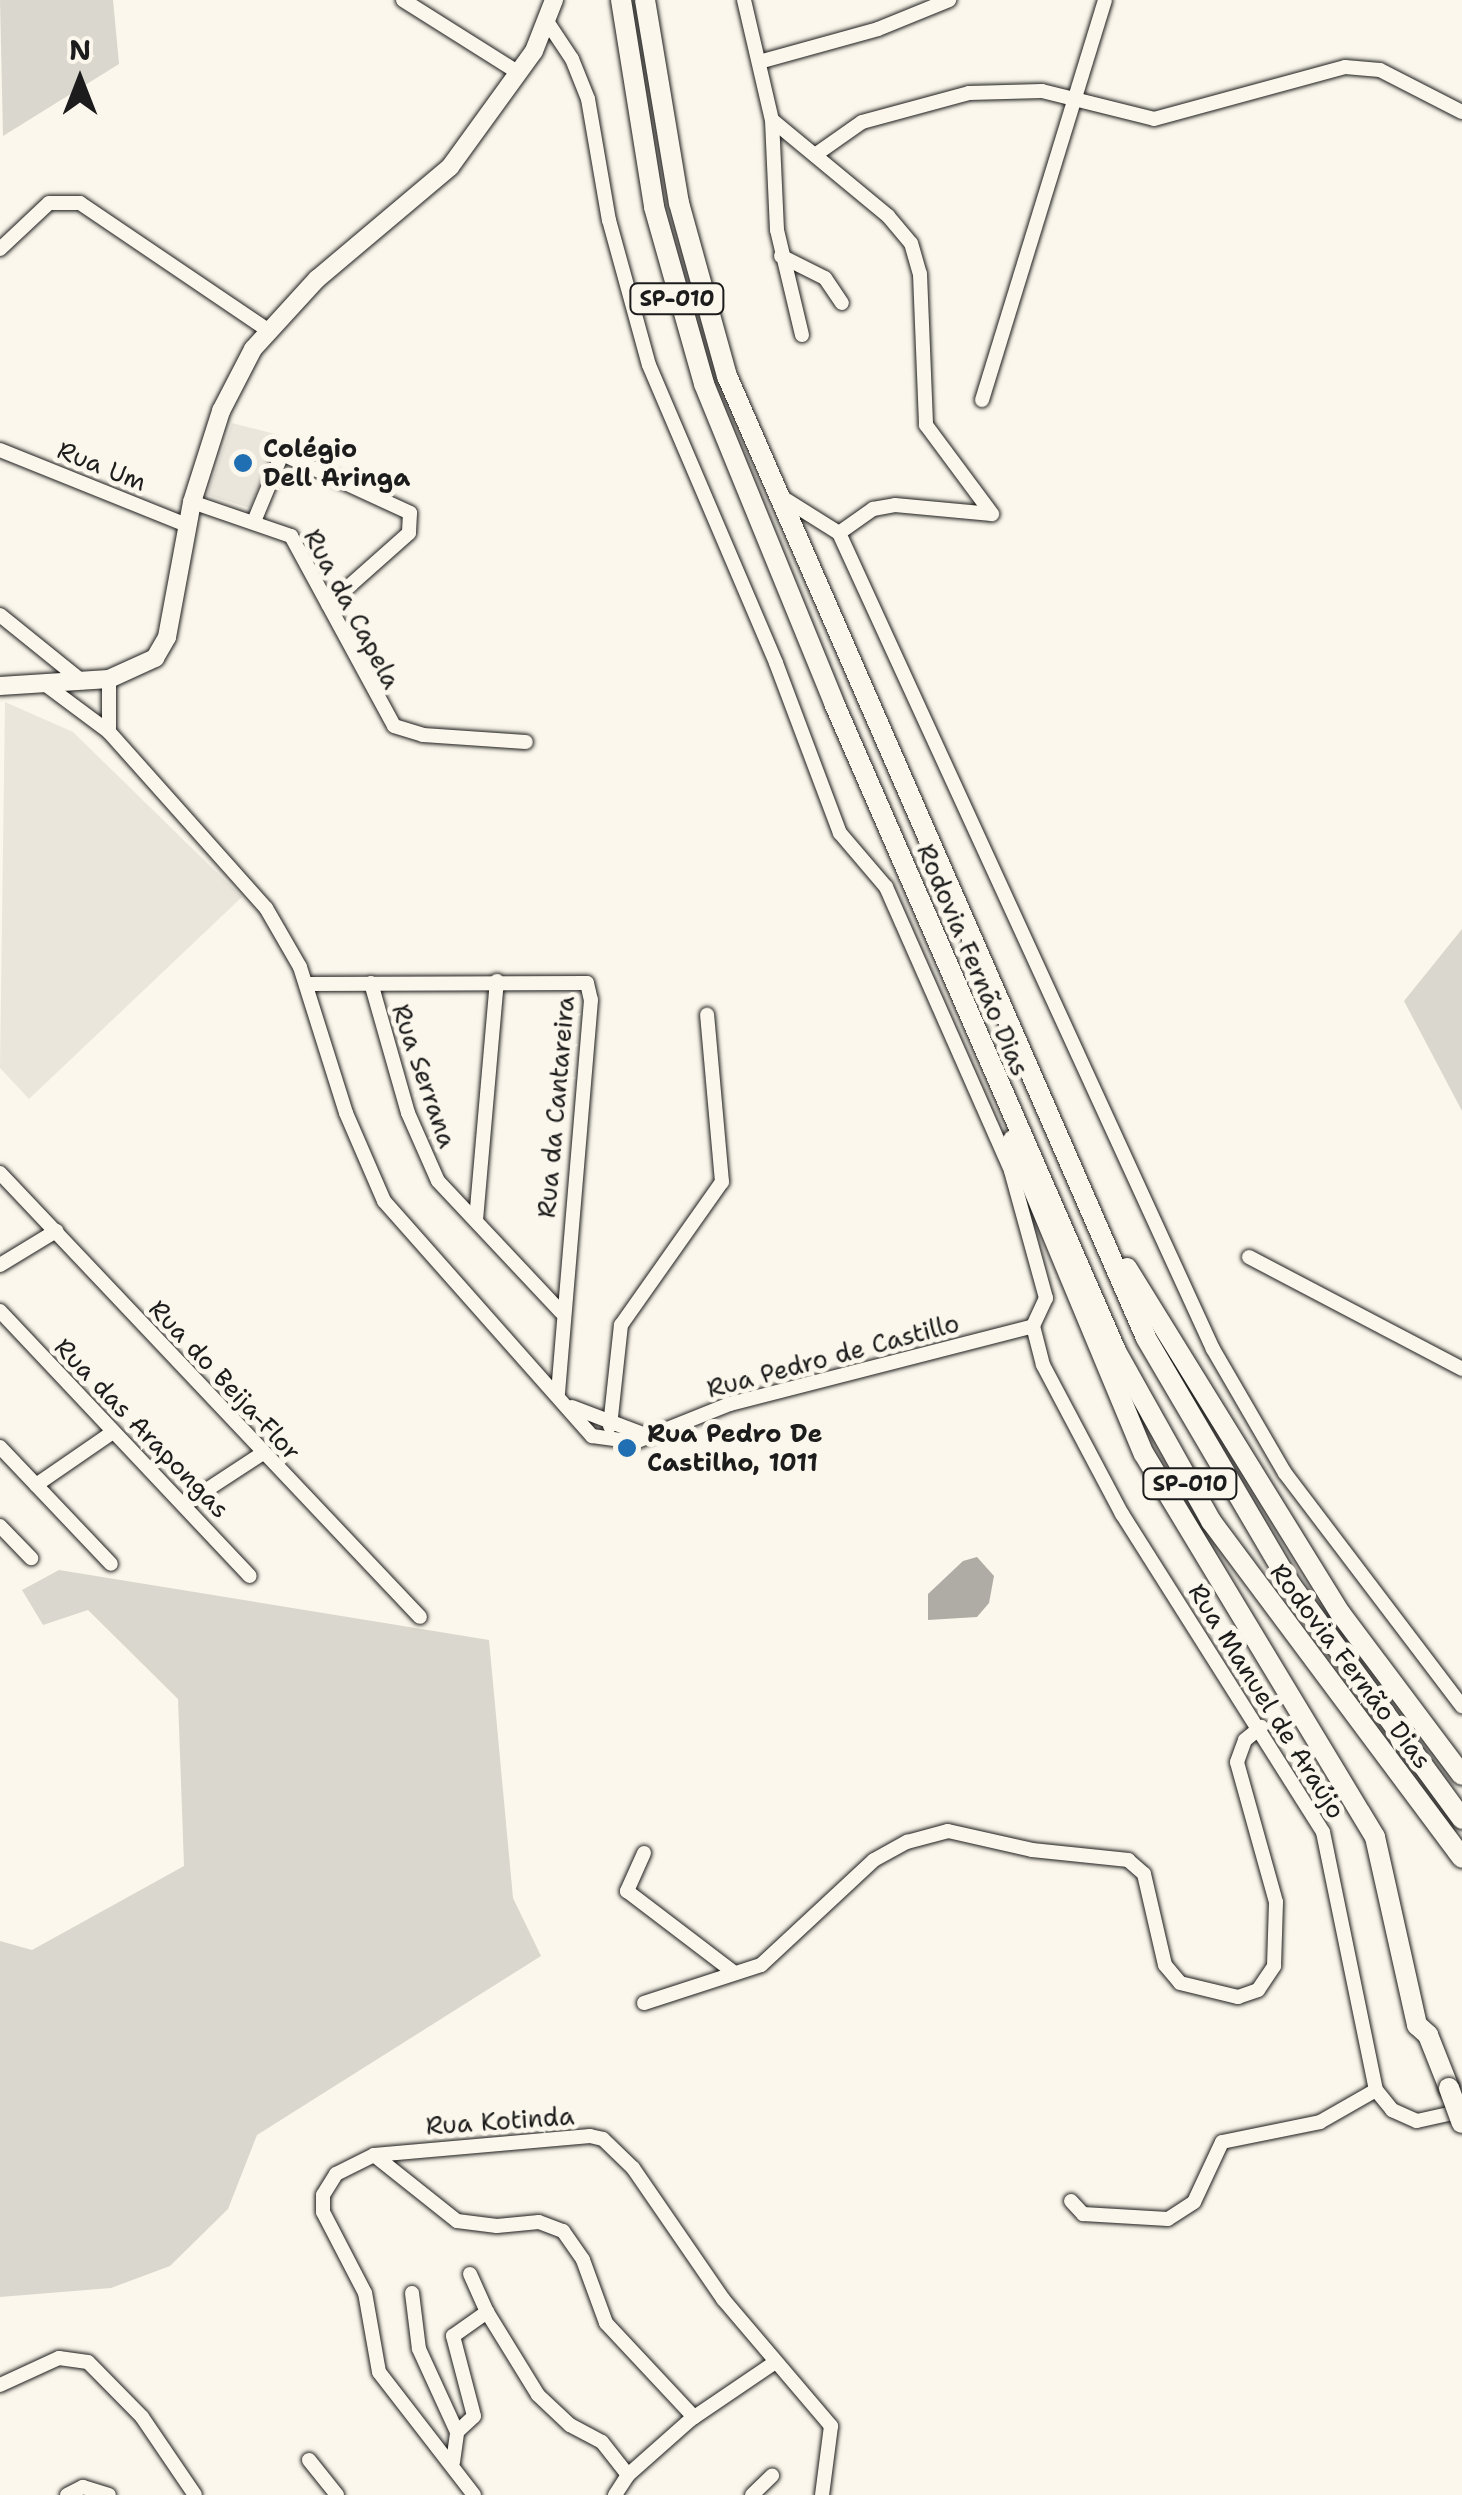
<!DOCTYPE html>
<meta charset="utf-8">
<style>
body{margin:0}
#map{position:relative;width:1462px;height:2495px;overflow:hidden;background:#fbf7ec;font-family:"Shantell Sans",sans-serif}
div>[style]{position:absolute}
.built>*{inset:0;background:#eae6dc}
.green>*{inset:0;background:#dad7ce}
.water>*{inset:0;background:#afaca5}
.roads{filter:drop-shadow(0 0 2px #1c1c1c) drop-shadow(0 0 2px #1c1c1c)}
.minor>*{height:14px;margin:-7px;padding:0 7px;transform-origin:7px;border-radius:7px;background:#fbf7ec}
.major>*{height:18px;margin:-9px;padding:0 9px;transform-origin:9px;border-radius:9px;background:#fbf7ec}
.highway>*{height:20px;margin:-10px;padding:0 10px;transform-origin:10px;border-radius:10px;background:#fbf7ec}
.bridges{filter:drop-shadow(0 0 2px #1c1c1c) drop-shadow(0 0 2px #1c1c1c)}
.highway-bridge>*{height:20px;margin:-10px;padding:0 10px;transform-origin:10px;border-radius:10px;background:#fbf7ec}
.dots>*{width:28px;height:28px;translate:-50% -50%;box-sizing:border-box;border:5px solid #fbf7ec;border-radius:50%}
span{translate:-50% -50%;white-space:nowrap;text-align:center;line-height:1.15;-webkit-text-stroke:10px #fbf7ec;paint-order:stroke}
.shield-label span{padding:2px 8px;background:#fbf7ec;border:2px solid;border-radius:8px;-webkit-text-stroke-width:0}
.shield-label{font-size:22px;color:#1c1c1c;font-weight:700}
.poi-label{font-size:25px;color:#1c1c1c;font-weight:700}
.left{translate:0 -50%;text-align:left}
.street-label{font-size:25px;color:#1c1c1c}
.north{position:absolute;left:30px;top:30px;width:100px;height:100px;-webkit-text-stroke:8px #fbf7ec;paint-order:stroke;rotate:0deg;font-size:28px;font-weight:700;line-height:40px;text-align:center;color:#1c1c1c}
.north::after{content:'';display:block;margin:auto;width:35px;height:45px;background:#1c1c1c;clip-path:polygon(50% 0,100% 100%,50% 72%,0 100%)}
</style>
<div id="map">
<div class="built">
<div style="clip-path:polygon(232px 423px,279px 435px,250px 508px,207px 495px)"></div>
<div style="clip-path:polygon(5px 702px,73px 732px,242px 897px,29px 1099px,0 1068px)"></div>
</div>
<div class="green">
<div style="clip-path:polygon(0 0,113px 0,119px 64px,3px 136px)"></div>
<div style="clip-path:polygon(1462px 929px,1462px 1111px,1404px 1001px)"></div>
<div style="clip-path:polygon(59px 1570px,489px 1640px,513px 1898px,541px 1956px,257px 2135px,228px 2209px,170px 2266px,111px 2288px,0 2297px,0 1941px,32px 1950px,184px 1866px,178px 1699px,88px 1610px,43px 1625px,22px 1590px)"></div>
</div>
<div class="water">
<div style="clip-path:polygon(977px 1557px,994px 1576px,989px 1603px,977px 1617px,928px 1620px,928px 1594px,963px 1561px)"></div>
</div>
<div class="roads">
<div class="minor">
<div style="left:403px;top:0;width:137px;rotate:32.2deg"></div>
<div style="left:744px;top:0;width:123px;rotate:76.9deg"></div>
<div style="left:772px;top:120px;width:110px;rotate:87.4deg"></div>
<div style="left:777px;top:230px;width:108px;rotate:76.6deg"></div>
<div style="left:548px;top:23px;width:43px;rotate:56.3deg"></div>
<div style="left:572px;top:59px;width:43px;rotate:68.2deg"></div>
<div style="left:588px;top:99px;width:123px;rotate:80.2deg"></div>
<div style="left:609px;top:220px;width:150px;rotate:74.6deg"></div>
<div style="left:649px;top:365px;width:324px;rotate:66.9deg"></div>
<div style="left:776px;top:663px;width:182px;rotate:69.4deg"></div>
<div style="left:840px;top:833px;width:71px;rotate:49.6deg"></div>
<div style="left:886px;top:887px;width:310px;rotate:66.2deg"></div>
<div style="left:1011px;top:1171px;width:132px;rotate:74.6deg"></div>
<div style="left:1046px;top:1298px;width:31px;rotate:115deg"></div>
<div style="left:759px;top:62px;width:123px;rotate:-15.5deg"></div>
<div style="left:878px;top:29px;width:77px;rotate:-22.2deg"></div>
<div style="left:772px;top:120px;width:151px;rotate:39.6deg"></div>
<div style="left:888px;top:216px;width:35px;rotate:50deg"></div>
<div style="left:911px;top:243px;width:32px;rotate:74deg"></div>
<div style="left:920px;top:274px;width:151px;rotate:87.7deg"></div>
<div style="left:926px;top:425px;width:111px;rotate:53.4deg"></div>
<div style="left:815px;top:155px;width:57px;rotate:-35.1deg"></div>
<div style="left:862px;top:122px;width:111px;rotate:-15.2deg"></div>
<div style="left:969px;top:93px;width:73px;rotate:-1.6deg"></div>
<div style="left:1042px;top:91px;width:115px;rotate:14deg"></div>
<div style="left:1154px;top:119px;width:198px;rotate:-15.2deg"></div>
<div style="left:1345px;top:67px;width:35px;rotate:5deg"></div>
<div style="left:1380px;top:70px;width:92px;rotate:27.1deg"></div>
<div style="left:0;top:249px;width:67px;rotate:-43.2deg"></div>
<div style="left:49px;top:203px;width:31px"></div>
<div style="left:80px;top:203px;width:225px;rotate:34.1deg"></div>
<div style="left:781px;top:256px;width:49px;rotate:26.6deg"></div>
<div style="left:825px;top:278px;width:30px;rotate:56deg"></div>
<div style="left:982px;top:400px;width:418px;rotate:-72.9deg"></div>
<div style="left:0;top:450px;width:201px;rotate:21.9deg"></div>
<div style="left:780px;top:496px;width:70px;rotate:32.1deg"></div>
<div style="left:839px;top:533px;width:898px;rotate:65.38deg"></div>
<div style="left:1213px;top:1349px;width:143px;rotate:59.9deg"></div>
<div style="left:1285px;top:1473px;width:293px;rotate:52.8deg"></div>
<div style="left:192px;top:502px;width:105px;rotate:19deg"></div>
<div style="left:291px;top:536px;width:216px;rotate:61.5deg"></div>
<div style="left:394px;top:726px;width:30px;rotate:17deg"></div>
<div style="left:423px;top:735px;width:103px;rotate:3.9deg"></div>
<div style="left:255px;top:519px;width:70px;rotate:-67.4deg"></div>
<div style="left:282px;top:454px;width:141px;rotate:24.7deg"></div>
<div style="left:410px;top:513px;width:20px;rotate:93deg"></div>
<div style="left:409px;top:533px;width:108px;rotate:138.4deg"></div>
<div style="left:839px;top:533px;width:42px;rotate:-35.2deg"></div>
<div style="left:873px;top:509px;width:22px;rotate:-10deg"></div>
<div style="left:895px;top:505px;width:97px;rotate:5.3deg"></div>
<div style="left:0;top:615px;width:107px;rotate:38.9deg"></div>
<div style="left:42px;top:682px;width:84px;rotate:36.7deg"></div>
<div style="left:109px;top:732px;width:236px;rotate:48.3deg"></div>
<div style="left:266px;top:908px;width:68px;rotate:60deg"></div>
<div style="left:300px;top:967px;width:153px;rotate:72.5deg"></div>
<div style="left:346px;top:1113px;width:96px;rotate:66.6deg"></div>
<div style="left:384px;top:1201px;width:314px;rotate:48.5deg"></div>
<div style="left:592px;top:1436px;width:43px;rotate:7.9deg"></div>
<div style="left:635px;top:1442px;width:102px;rotate:-21.8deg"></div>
<div style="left:730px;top:1404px;width:313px;rotate:-14.4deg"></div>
<div style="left:109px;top:732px;width:53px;rotate:-90deg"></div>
<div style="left:371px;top:983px;width:135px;rotate:74.1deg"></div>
<div style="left:408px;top:1113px;width:74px;rotate:66.2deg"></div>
<div style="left:438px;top:1181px;width:180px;rotate:46.8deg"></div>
<div style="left:307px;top:984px;width:280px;rotate:-0.2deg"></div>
<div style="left:587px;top:983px;width:17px;rotate:77deg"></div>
<div style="left:591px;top:1000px;width:396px;rotate:94.8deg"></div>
<div style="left:0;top:1173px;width:611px;rotate:46.59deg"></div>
<div style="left:476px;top:1220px;width:240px;rotate:-85deg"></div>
<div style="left:1249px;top:1257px;width:241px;rotate:27.7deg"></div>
<div style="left:0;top:1265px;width:66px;rotate:-31.3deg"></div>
<div style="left:0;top:1311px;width:364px;rotate:46.7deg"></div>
<div style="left:1033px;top:1326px;width:40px;rotate:75.6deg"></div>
<div style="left:1043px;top:1365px;width:169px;rotate:62.1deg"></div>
<div style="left:1122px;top:1514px;width:376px;rotate:57.7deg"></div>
<div style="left:1323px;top:1832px;width:263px;rotate:78.4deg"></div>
<div style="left:1376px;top:2090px;width:26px;rotate:51deg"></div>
<div style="left:1392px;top:2110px;width:27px;rotate:24deg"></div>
<div style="left:1417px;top:2121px;width:46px;rotate:-12.5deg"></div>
<div style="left:572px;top:1407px;width:81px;rotate:20.9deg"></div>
<div style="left:610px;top:1426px;width:102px;rotate:-83.8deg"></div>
<div style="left:621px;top:1325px;width:175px;rotate:-54.8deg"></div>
<div style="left:722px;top:1182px;width:168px;rotate:-95.1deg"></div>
<div style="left:0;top:1447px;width:161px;rotate:46.5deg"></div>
<div style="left:36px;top:1485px;width:93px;rotate:-34.5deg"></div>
<div style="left:185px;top:1504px;width:93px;rotate:-33.2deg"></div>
<div style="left:0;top:1526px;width:45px;rotate:45.9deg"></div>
<div style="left:644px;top:1853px;width:42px;rotate:114.1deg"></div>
<div style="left:627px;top:1891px;width:132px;rotate:37.3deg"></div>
<div style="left:644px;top:2003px;width:123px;rotate:-18deg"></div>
<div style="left:761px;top:1965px;width:154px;rotate:-42.9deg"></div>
<div style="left:874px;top:1860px;width:38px;rotate:-29deg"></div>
<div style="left:907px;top:1842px;width:42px;rotate:-15deg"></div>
<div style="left:948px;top:1831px;width:86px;rotate:12.7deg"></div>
<div style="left:1032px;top:1850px;width:97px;rotate:5.9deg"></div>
<div style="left:1128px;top:1860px;width:21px;rotate:41deg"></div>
<div style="left:1144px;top:1874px;width:93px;rotate:77deg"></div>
<div style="left:1165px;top:1965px;width:23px;rotate:50deg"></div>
<div style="left:1180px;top:1983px;width:60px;rotate:13.6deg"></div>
<div style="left:1238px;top:1997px;width:21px;rotate:-19deg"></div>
<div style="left:1258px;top:1990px;width:29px;rotate:-56deg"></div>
<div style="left:1274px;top:1966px;width:64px;rotate:-88.2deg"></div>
<div style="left:1276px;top:1902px;width:145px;rotate:-105.6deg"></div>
<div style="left:1237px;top:1762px;width:23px;rotate:-70deg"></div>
<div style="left:1245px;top:1740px;width:21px;rotate:-39deg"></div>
<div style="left:374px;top:2155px;width:106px;rotate:38.5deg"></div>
<div style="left:457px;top:2221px;width:40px;rotate:7.1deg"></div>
<div style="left:497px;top:2226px;width:42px;rotate:-5.4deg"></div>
<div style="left:539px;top:2222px;width:26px;rotate:21deg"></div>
<div style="left:563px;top:2231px;width:35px;rotate:55deg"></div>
<div style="left:583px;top:2260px;width:67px;rotate:69.9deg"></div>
<div style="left:606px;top:2323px;width:129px;rotate:46.9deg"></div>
<div style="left:1071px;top:2201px;width:18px;rotate:47deg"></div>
<div style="left:1083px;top:2214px;width:85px;rotate:3.4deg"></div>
<div style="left:1168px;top:2219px;width:31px;rotate:-33deg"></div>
<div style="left:1194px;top:2202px;width:66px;rotate:-65deg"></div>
<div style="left:1222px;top:2142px;width:100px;rotate:-11.5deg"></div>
<div style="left:1320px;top:2122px;width:64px;rotate:-29.7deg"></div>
<div style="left:470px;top:2274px;width:42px;rotate:65.9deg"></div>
<div style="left:412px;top:2293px;width:56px;rotate:82.9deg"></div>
<div style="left:419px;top:2349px;width:91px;rotate:65.4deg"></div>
<div style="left:0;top:2385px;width:65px;rotate:-24.6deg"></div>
<div style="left:59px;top:2358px;width:29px;rotate:8deg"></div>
<div style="left:88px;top:2362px;width:77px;rotate:45.5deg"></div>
<div style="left:142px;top:2417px;width:94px;rotate:55.8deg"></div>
<div style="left:309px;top:2460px;width:45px;rotate:51.3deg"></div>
<div style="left:453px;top:2462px;width:30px;rotate:-82deg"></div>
<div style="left:457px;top:2432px;width:23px;rotate:-43deg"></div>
<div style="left:474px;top:2416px;width:83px;rotate:-104.7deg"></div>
<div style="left:453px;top:2336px;width:42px;rotate:-35.2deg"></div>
<div style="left:487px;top:2312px;width:97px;rotate:58.4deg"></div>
<div style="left:538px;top:2395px;width:44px;rotate:43.2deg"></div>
<div style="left:570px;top:2425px;width:36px;rotate:28deg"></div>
<div style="left:602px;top:2442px;width:42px;rotate:51.8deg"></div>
<div style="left:628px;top:2475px;width:83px;rotate:-41.6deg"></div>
<div style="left:690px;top:2420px;width:102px;rotate:-34.2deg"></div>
<div style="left:67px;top:2495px;width:18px;rotate:-27deg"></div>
<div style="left:83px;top:2487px;width:27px;rotate:17deg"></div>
<div style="left:474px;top:2495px;width:155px;rotate:-127.7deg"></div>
<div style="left:379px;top:2372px;width:80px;rotate:-100deg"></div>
<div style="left:365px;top:2293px;width:91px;rotate:-117.4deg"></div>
<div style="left:323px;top:2212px;width:17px;rotate:-90deg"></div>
<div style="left:323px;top:2195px;width:25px;rotate:-58deg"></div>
<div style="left:336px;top:2174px;width:42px;rotate:-26.6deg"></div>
<div style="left:374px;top:2155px;width:217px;rotate:-5deg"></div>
<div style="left:590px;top:2136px;width:13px;rotate:13deg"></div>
<div style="left:603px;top:2139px;width:42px;rotate:44deg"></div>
<div style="left:633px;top:2168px;width:159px;rotate:55.5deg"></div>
<div style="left:723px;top:2299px;width:167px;rotate:49.6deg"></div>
<div style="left:831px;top:2426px;width:70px;rotate:97.4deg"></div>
<div style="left:615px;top:2495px;width:24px;rotate:-57deg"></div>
<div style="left:752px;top:2495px;width:28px;rotate:-44deg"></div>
</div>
<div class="major">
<div style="left:0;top:686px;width:109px;rotate:-3.7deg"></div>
<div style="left:109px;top:679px;width:51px;rotate:-24.5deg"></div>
<div style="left:155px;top:658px;width:24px;rotate:-60deg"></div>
<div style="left:167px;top:637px;width:137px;rotate:-79.5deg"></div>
<div style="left:192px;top:502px;width:96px;rotate:-72.3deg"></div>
<div style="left:221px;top:411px;width:70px;rotate:-62.7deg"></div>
<div style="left:253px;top:349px;width:95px;rotate:-47.6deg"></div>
<div style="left:317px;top:279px;width:174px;rotate:-40.1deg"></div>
<div style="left:450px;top:167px;width:143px;rotate:-54.1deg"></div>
<div style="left:534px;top:51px;width:55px;rotate:-68.6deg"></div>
</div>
<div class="highway">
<div style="left:621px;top:0;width:210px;rotate:80.9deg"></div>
<div style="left:654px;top:207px;width:184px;rotate:74.2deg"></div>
<div style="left:704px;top:384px;width:344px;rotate:67.8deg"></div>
<div style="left:834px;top:703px;width:707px;rotate:66.48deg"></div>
<div style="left:1116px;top:1351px;width:195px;rotate:60.8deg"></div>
<div style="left:1211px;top:1521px;width:420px;rotate:53.3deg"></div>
<div style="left:645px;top:0;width:206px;rotate:80.5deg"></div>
<div style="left:679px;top:203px;width:180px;rotate:74.5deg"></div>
<div style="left:727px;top:376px;width:1049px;rotate:66.46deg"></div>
<div style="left:1146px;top:1338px;width:286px;rotate:59.6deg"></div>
<div style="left:1291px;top:1585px;width:290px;rotate:53.8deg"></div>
<div style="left:1013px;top:1140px;width:340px;rotate:67.4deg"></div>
<div style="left:1144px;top:1454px;width:447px;rotate:58.9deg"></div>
<div style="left:1375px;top:1837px;width:193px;rotate:77.4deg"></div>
<div style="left:1417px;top:2025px;width:15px;rotate:42deg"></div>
<div style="left:1428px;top:2035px;width:57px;rotate:68.4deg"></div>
<div style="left:1127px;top:1268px;width:407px;rotate:58.3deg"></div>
<div style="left:1341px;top:1614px;width:201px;rotate:53.1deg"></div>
</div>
</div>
<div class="bridges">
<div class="highway-bridge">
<div style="left:1449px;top:2088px;width:37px;rotate:70deg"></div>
</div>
</div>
<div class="dots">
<div style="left:243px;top:463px;background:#1f6fb2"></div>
<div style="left:627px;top:1448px;background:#1f6fb2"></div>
</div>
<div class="shield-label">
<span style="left:677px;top:299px">SP-010</span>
<span style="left:1190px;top:1484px">SP-010</span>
</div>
<div class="poi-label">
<span class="left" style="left:263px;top:463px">Colégio<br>Dell Aringa</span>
<span class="left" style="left:647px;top:1448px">Rua Pedro De<br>Castilho, 1011</span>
</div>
<div class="street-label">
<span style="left:102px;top:466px;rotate:22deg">Rua Um</span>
<span style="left:352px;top:609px;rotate:62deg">Rua da Capela</span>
<span style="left:973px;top:960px;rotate:67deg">Rodovia Fernão Dias</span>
<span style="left:424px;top:1076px;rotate:71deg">Rua Serrana</span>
<span style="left:556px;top:1107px;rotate:-85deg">Rua da Cantareira</span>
<span style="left:833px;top:1356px;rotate:-15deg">Rua Pedro de Castillo</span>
<span style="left:225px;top:1380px;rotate:47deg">Rua do Beija-Flor</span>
<span style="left:142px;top:1428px;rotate:46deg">Rua das Arapongas</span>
<span style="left:1351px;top:1666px;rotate:53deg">Rodovia Fernão Dias</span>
<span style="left:1267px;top:1701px;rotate:58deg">Rua Manuel de Araújo</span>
<span style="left:500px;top:2121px;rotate:-4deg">Rua Kotinda</span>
</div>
<div class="north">N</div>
</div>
